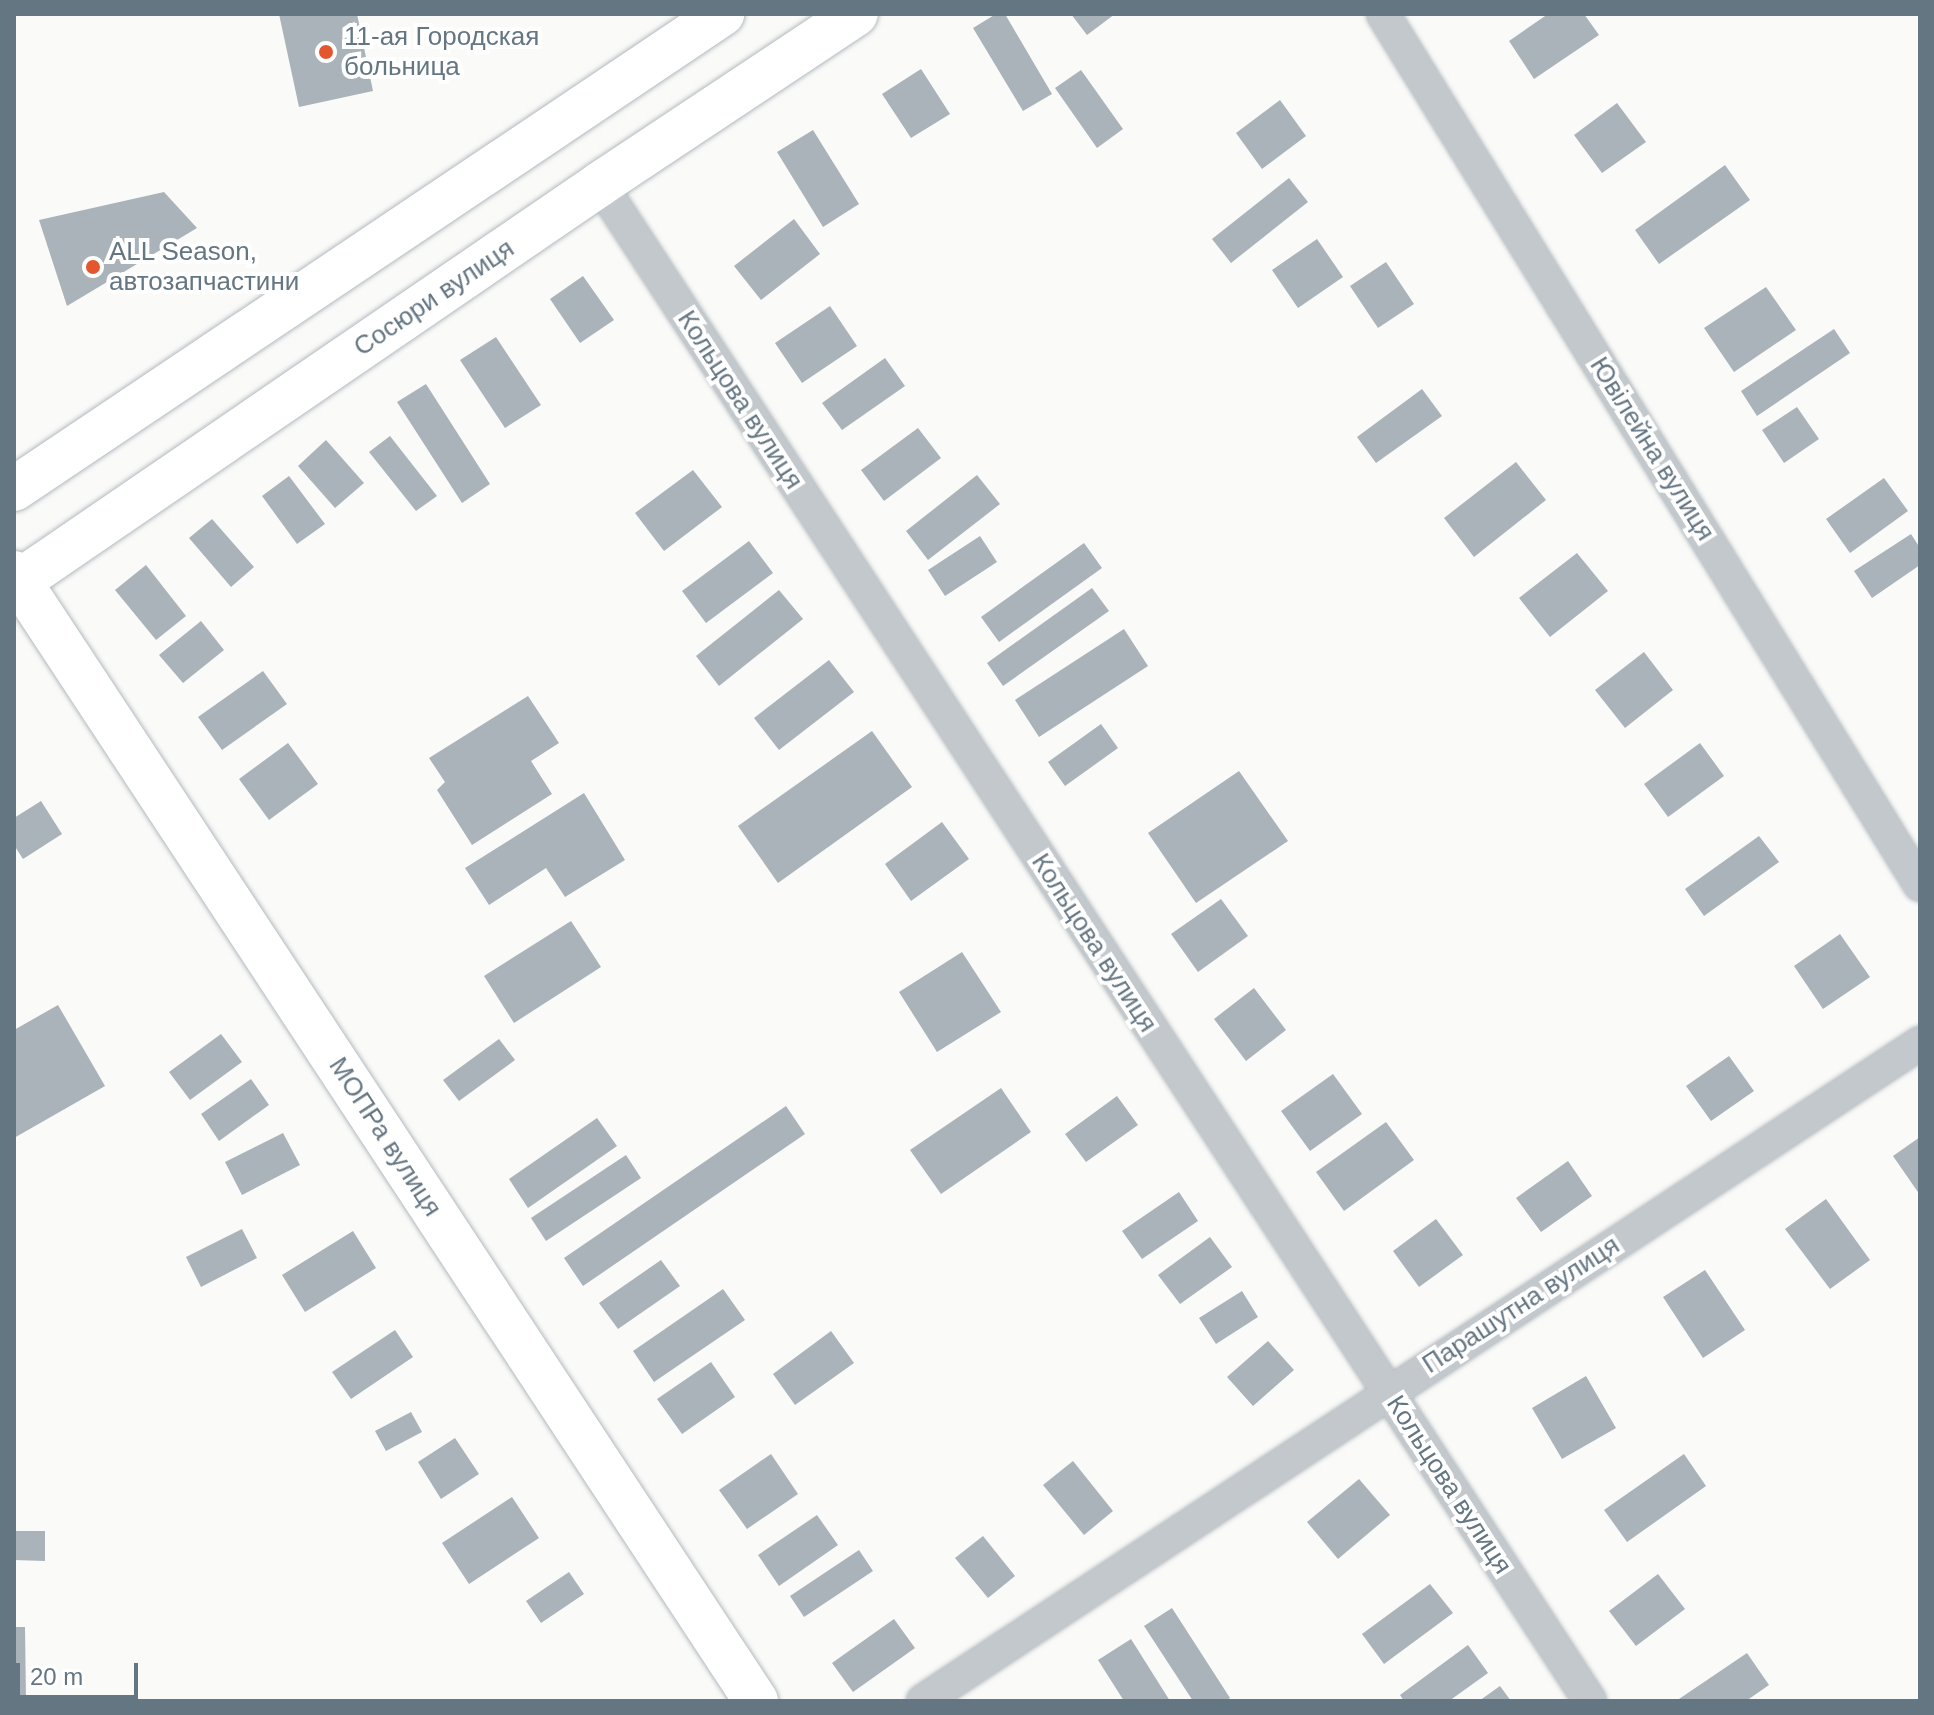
<!DOCTYPE html>
<meta charset="utf-8">
<style>
body{margin:0}
#map{position:relative;width:1934px;height:1715px;overflow:hidden;background:#fafaf8;font-family:Arial,sans-serif}
div>[style]{position:absolute}
.building>*{inset:0;background:#aab3b9}
.roads{filter:drop-shadow(0 0 2px #b3babf) drop-shadow(0 0 2px #b3babf)}
.street>*{height:32px;margin:-16px;padding:0 16px;transform-origin:16px;border-radius:16px;background:#c3c8cc}
.secondary>*{height:44px;margin:-22px;padding:0 22px;transform-origin:22px;border-radius:22px;background:#fff}
.dots>*{width:22px;height:22px;translate:-50% -50%;box-sizing:border-box;border:4px solid #fff;border-radius:50%}
span{translate:-50% -50%;white-space:nowrap;text-align:center;line-height:1.15;-webkit-text-stroke:8px #fff;paint-order:stroke}
.poi-label{font-size:26px;color:#657683}
.left{translate:0 -50%;text-align:left}
.street-label{font-size:26px;color:#657683}
.frame{position:absolute;inset:0;border:16px solid #657683;pointer-events:none}
.scale{position:absolute;left:16px;top:1663px;width:122px;height:36px;box-sizing:border-box;border:4px solid #657683;border-top:0;padding-left:10px;font-size:24px;line-height:28px;white-space:nowrap;color:#657683;-webkit-text-stroke:6px #fff;paint-order:stroke}
</style>
<div id="map">
<div class="building">
<div style="clip-path:polygon(279px 14px,357px 14px,373px 91px,299px 107px)"></div>
<div style="clip-path:polygon(996px 14px,1005px 14px,1052px 94px,1023px 111px,973px 28px)"></div>
<div style="clip-path:polygon(1071px 14px,1115px 14px,1087px 35px)"></div>
<div style="clip-path:polygon(1548px 14px,1584px 14px,1599px 35px,1534px 79px,1509px 41px)"></div>
<div style="clip-path:polygon(921px 69px,950px 114px,911px 138px,882px 94px)"></div>
<div style="clip-path:polygon(1081px 70px,1123px 129px,1097px 148px,1055px 88px)"></div>
<div style="clip-path:polygon(1280px 100px,1306px 136px,1262px 169px,1236px 133px)"></div>
<div style="clip-path:polygon(1617px 103px,1646px 142px,1602px 173px,1574px 135px)"></div>
<div style="clip-path:polygon(813px 130px,859px 204px,823px 227px,777px 152px)"></div>
<div style="clip-path:polygon(1725px 165px,1750px 200px,1659px 264px,1635px 230px)"></div>
<div style="clip-path:polygon(1289px 178px,1308px 202px,1231px 263px,1212px 239px)"></div>
<div style="clip-path:polygon(164px 192px,197px 228px,67px 306px,39px 220px)"></div>
<div style="clip-path:polygon(794px 219px,820px 254px,761px 300px,734px 266px)"></div>
<div style="clip-path:polygon(1317px 239px,1343px 277px,1298px 308px,1272px 270px)"></div>
<div style="clip-path:polygon(1386px 262px,1414px 304px,1378px 328px,1350px 286px)"></div>
<div style="clip-path:polygon(583px 276px,614px 320px,580px 343px,550px 299px)"></div>
<div style="clip-path:polygon(1766px 287px,1796px 330px,1734px 372px,1704px 328px)"></div>
<div style="clip-path:polygon(830px 306px,857px 346px,802px 383px,775px 343px)"></div>
<div style="clip-path:polygon(1834px 329px,1850px 353px,1757px 416px,1741px 391px)"></div>
<div style="clip-path:polygon(496px 337px,541px 405px,505px 428px,460px 360px)"></div>
<div style="clip-path:polygon(885px 358px,905px 386px,842px 430px,822px 403px)"></div>
<div style="clip-path:polygon(426px 384px,490px 484px,462px 503px,397px 402px)"></div>
<div style="clip-path:polygon(1422px 389px,1442px 416px,1376px 463px,1357px 437px)"></div>
<div style="clip-path:polygon(1797px 407px,1819px 439px,1784px 463px,1762px 430px)"></div>
<div style="clip-path:polygon(918px 428px,941px 458px,884px 501px,861px 470px)"></div>
<div style="clip-path:polygon(390px 436px,437px 496px,416px 511px,369px 452px)"></div>
<div style="clip-path:polygon(326px 440px,364px 483px,335px 508px,298px 466px)"></div>
<div style="clip-path:polygon(1516px 462px,1546px 500px,1474px 557px,1444px 518px)"></div>
<div style="clip-path:polygon(693px 470px,722px 507px,664px 551px,635px 513px)"></div>
<div style="clip-path:polygon(977px 475px,1000px 504px,928px 560px,906px 531px)"></div>
<div style="clip-path:polygon(289px 476px,325px 524px,297px 544px,262px 496px)"></div>
<div style="clip-path:polygon(1884px 478px,1908px 511px,1850px 553px,1826px 519px)"></div>
<div style="clip-path:polygon(212px 519px,254px 567px,231px 587px,189px 538px)"></div>
<div style="clip-path:polygon(1911px 534px,1920px 548px,1920px 565px,1872px 598px,1854px 571px)"></div>
<div style="clip-path:polygon(980px 536px,997px 562px,945px 596px,928px 570px)"></div>
<div style="clip-path:polygon(749px 541px,773px 573px,706px 623px,682px 591px)"></div>
<div style="clip-path:polygon(1084px 543px,1102px 568px,999px 642px,981px 617px)"></div>
<div style="clip-path:polygon(1577px 553px,1608px 591px,1550px 637px,1519px 598px)"></div>
<div style="clip-path:polygon(146px 565px,186px 616px,156px 640px,115px 590px)"></div>
<div style="clip-path:polygon(1092px 588px,1109px 611px,1003px 686px,987px 663px)"></div>
<div style="clip-path:polygon(779px 590px,803px 619px,719px 686px,696px 656px)"></div>
<div style="clip-path:polygon(201px 621px,224px 650px,183px 683px,159px 655px)"></div>
<div style="clip-path:polygon(1124px 629px,1148px 666px,1039px 737px,1015px 700px)"></div>
<div style="clip-path:polygon(1644px 652px,1673px 690px,1625px 728px,1595px 690px)"></div>
<div style="clip-path:polygon(829px 660px,854px 692px,779px 750px,754px 718px)"></div>
<div style="clip-path:polygon(263px 671px,287px 704px,222px 750px,198px 717px)"></div>
<div style="clip-path:polygon(528px 696px,559px 743px,531px 761px,552px 794px,472px 845px,437px 790px,445px 782px,429px 758px)"></div>
<div style="clip-path:polygon(1101px 724px,1118px 748px,1065px 786px,1048px 762px)"></div>
<div style="clip-path:polygon(872px 731px,912px 787px,778px 883px,738px 826px)"></div>
<div style="clip-path:polygon(288px 743px,318px 784px,269px 820px,239px 779px)"></div>
<div style="clip-path:polygon(1700px 743px,1724px 776px,1668px 817px,1644px 784px)"></div>
<div style="clip-path:polygon(1239px 771px,1288px 841px,1196px 903px,1148px 833px)"></div>
<div style="clip-path:polygon(584px 793px,625px 860px,565px 897px,546px 868px,489px 905px,465px 868px)"></div>
<div style="clip-path:polygon(41px 801px,62px 834px,23px 859px,14px 845px,14px 818px)"></div>
<div style="clip-path:polygon(942px 822px,969px 859px,911px 901px,885px 864px)"></div>
<div style="clip-path:polygon(1759px 836px,1779px 862px,1704px 916px,1685px 889px)"></div>
<div style="clip-path:polygon(1221px 899px,1248px 936px,1198px 972px,1171px 934px)"></div>
<div style="clip-path:polygon(571px 921px,601px 967px,514px 1023px,484px 976px)"></div>
<div style="clip-path:polygon(1840px 934px,1870px 977px,1823px 1009px,1794px 966px)"></div>
<div style="clip-path:polygon(962px 952px,1001px 1012px,937px 1052px,899px 992px)"></div>
<div style="clip-path:polygon(1254px 988px,1286px 1030px,1246px 1061px,1214px 1019px)"></div>
<div style="clip-path:polygon(58px 1005px,105px 1086px,14px 1138px,14px 1030px)"></div>
<div style="clip-path:polygon(221px 1034px,242px 1062px,190px 1100px,169px 1072px)"></div>
<div style="clip-path:polygon(499px 1039px,515px 1060px,459px 1101px,443px 1080px)"></div>
<div style="clip-path:polygon(1729px 1056px,1754px 1091px,1711px 1121px,1686px 1086px)"></div>
<div style="clip-path:polygon(1333px 1074px,1362px 1114px,1310px 1151px,1281px 1111px)"></div>
<div style="clip-path:polygon(251px 1079px,269px 1105px,219px 1141px,201px 1114px)"></div>
<div style="clip-path:polygon(1001px 1088px,1031px 1132px,941px 1194px,910px 1150px)"></div>
<div style="clip-path:polygon(1117px 1096px,1138px 1125px,1086px 1162px,1065px 1134px)"></div>
<div style="clip-path:polygon(786px 1106px,805px 1134px,583px 1286px,564px 1258px)"></div>
<div style="clip-path:polygon(597px 1118px,617px 1146px,528px 1208px,509px 1179px)"></div>
<div style="clip-path:polygon(1386px 1122px,1414px 1160px,1344px 1211px,1316px 1172px)"></div>
<div style="clip-path:polygon(283px 1133px,300px 1165px,242px 1195px,225px 1162px)"></div>
<div style="clip-path:polygon(1920px 1137px,1920px 1195px,1893px 1156px)"></div>
<div style="clip-path:polygon(626px 1155px,641px 1178px,546px 1241px,531px 1218px)"></div>
<div style="clip-path:polygon(1568px 1161px,1592px 1196px,1541px 1232px,1516px 1198px)"></div>
<div style="clip-path:polygon(1179px 1192px,1198px 1221px,1142px 1259px,1122px 1231px)"></div>
<div style="clip-path:polygon(1826px 1199px,1870px 1260px,1830px 1289px,1785px 1229px)"></div>
<div style="clip-path:polygon(1436px 1219px,1463px 1255px,1419px 1287px,1393px 1251px)"></div>
<div style="clip-path:polygon(242px 1229px,257px 1258px,201px 1287px,186px 1257px)"></div>
<div style="clip-path:polygon(353px 1231px,376px 1268px,305px 1312px,282px 1275px)"></div>
<div style="clip-path:polygon(1210px 1237px,1232px 1267px,1180px 1304px,1158px 1275px)"></div>
<div style="clip-path:polygon(661px 1260px,680px 1286px,618px 1329px,599px 1303px)"></div>
<div style="clip-path:polygon(1705px 1270px,1745px 1330px,1703px 1358px,1663px 1297px)"></div>
<div style="clip-path:polygon(723px 1289px,745px 1320px,654px 1382px,633px 1351px)"></div>
<div style="clip-path:polygon(1242px 1291px,1258px 1317px,1216px 1344px,1199px 1318px)"></div>
<div style="clip-path:polygon(395px 1330px,413px 1357px,351px 1399px,332px 1372px)"></div>
<div style="clip-path:polygon(831px 1331px,854px 1363px,795px 1405px,773px 1374px)"></div>
<div style="clip-path:polygon(1268px 1341px,1294px 1370px,1253px 1406px,1227px 1377px)"></div>
<div style="clip-path:polygon(711px 1362px,735px 1397px,682px 1434px,657px 1399px)"></div>
<div style="clip-path:polygon(1586px 1376px,1616px 1428px,1562px 1459px,1532px 1408px)"></div>
<div style="clip-path:polygon(411px 1412px,422px 1432px,386px 1451px,375px 1431px)"></div>
<div style="clip-path:polygon(455px 1438px,479px 1474px,441px 1499px,418px 1462px)"></div>
<div style="clip-path:polygon(771px 1454px,798px 1494px,747px 1529px,719px 1490px)"></div>
<div style="clip-path:polygon(1684px 1454px,1706px 1486px,1627px 1542px,1604px 1510px)"></div>
<div style="clip-path:polygon(1073px 1461px,1113px 1511px,1084px 1535px,1043px 1485px)"></div>
<div style="clip-path:polygon(1359px 1479px,1390px 1515px,1338px 1559px,1307px 1522px)"></div>
<div style="clip-path:polygon(512px 1497px,539px 1538px,469px 1584px,442px 1543px)"></div>
<div style="clip-path:polygon(817px 1515px,838px 1545px,779px 1586px,758px 1555px)"></div>
<div style="clip-path:polygon(14px 1531px,45px 1531px,45px 1561px,14px 1560px)"></div>
<div style="clip-path:polygon(983px 1536px,1015px 1576px,988px 1598px,955px 1558px)"></div>
<div style="clip-path:polygon(859px 1550px,873px 1571px,804px 1617px,790px 1596px)"></div>
<div style="clip-path:polygon(569px 1572px,584px 1594px,541px 1623px,526px 1601px)"></div>
<div style="clip-path:polygon(1658px 1574px,1685px 1609px,1636px 1646px,1609px 1611px)"></div>
<div style="clip-path:polygon(1430px 1584px,1453px 1613px,1384px 1664px,1362px 1634px)"></div>
<div style="clip-path:polygon(1172px 1608px,1230px 1698px,1226px 1701px,1193px 1701px,1144px 1626px)"></div>
<div style="clip-path:polygon(894px 1619px,915px 1648px,853px 1692px,832px 1663px)"></div>
<div style="clip-path:polygon(14px 1627px,25px 1627px,26px 1701px,14px 1701px)"></div>
<div style="clip-path:polygon(1131px 1639px,1170px 1701px,1124px 1701px,1098px 1660px)"></div>
<div style="clip-path:polygon(1468px 1645px,1488px 1673px,1449px 1701px,1404px 1701px,1400px 1695px)"></div>
<div style="clip-path:polygon(1747px 1653px,1769px 1685px,1746px 1701px,1676px 1701px)"></div>
<div style="clip-path:polygon(1500px 1686px,1511px 1701px,1479px 1701px)"></div>
</div>
<div class="roads">
<div class="street">
<div style="left:1383px;top:14px;width:1023px;rotate:58.34deg"></div>
<div style="left:600px;top:184px;width:1811px;rotate:56.87deg"></div>
<div style="left:923px;top:1701px;width:1195px;rotate:-33.42deg"></div>
</div>
<div class="secondary">
<div style="left:14px;top:489px;width:853px;rotate:-33.86deg"></div>
<div style="left:14px;top:573px;width:1350px;rotate:56.66deg"></div>
<div style="left:14px;top:585px;width:710px;rotate:-34.38deg"></div>
<div style="left:600px;top:184px;width:307px;rotate:-33.6deg"></div>
</div>
</div>
<div class="dots">
<div style="left:326px;top:52px;background:#e4572e"></div>
<div style="left:93px;top:267px;background:#e4572e"></div>
</div>
<div class="poi-label">
<span class="left" style="left:344px;top:52px">11-ая Городская<br>больница</span>
<span class="left" style="left:109px;top:267px">ALL Season,<br>автозапчастини</span>
</div>
<div class="street-label">
<span style="left:434px;top:298px;rotate:-34deg">Сосюри вулиця</span>
<span style="left:740px;top:400px;rotate:57deg">Кольцова вулиця</span>
<span style="left:1652px;top:449px;rotate:58deg">Ювілейна вулиця</span>
<span style="left:1094px;top:943px;rotate:57deg">Кольцова вулиця</span>
<span style="left:385px;top:1137px;rotate:57deg">МОПРа вулиця</span>
<span style="left:1521px;top:1305px;rotate:-33deg">Парашутна вулиця</span>
<span style="left:1449px;top:1485px;rotate:57deg">Кольцова вулиця</span>
</div>
<div class="frame"></div>
<div class="scale">20 m</div>
</div>
